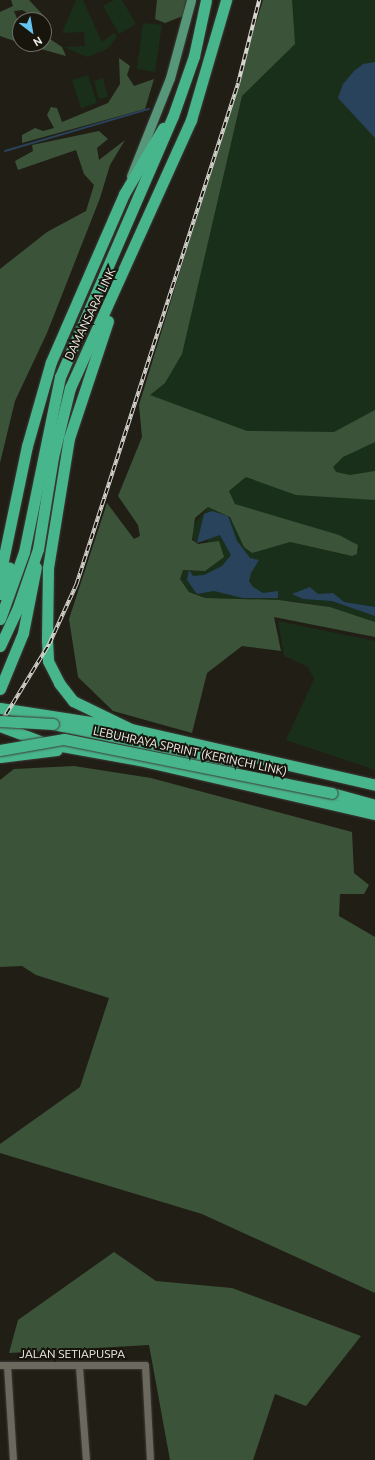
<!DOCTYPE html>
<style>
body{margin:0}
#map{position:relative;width:375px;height:1460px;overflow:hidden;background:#211e16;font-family:Ubuntu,sans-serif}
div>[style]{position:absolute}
.green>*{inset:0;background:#1a2f19}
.forest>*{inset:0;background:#3b5439}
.water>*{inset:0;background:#29435c}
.stream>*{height:2px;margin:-1px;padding:0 1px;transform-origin:1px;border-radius:1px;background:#29435c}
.roads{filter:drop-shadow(0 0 1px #3d3b36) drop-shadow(0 0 1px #3d3b36)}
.minor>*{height:7px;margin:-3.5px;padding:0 3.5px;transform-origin:3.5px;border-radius:3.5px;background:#6b685d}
.major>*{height:9px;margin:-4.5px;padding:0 4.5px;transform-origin:4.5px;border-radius:4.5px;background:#56977a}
.highway>*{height:11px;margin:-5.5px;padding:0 5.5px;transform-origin:5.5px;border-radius:5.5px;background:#48b68d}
.rail>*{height:3.5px;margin-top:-1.75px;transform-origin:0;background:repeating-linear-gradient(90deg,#18150d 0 6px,#d4d3cd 0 12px);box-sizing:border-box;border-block:1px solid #d4d3cd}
.bridges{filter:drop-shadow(0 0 1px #3d3b36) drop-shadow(0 0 1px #3d3b36)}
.highway-bridge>*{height:11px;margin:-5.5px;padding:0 5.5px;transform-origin:5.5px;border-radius:5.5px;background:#48b68d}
span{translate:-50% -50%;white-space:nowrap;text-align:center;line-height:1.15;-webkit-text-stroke:4px #18150d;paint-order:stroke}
.street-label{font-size:12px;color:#f0efe9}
.north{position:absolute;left:12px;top:12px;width:40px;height:40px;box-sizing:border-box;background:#18150d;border:1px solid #6e6c65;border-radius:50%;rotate:149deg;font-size:11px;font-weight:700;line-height:16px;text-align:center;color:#f0efe9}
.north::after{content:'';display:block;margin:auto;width:14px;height:18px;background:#65c5ee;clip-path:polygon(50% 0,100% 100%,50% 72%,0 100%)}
</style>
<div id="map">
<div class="green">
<div style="clip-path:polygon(76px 0,83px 0,102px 42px,114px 33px,117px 37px,107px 49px,87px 57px,64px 47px,85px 46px,84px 32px,62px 33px)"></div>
<div style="clip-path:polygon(114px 0,122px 0,136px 24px,119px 34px,103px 6px)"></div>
<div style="clip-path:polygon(268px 0,375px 0,375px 622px,330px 607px,292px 601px,205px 598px,189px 592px,180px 579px,183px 570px,196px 571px,208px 540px,194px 543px,192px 527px,208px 507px,225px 512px,257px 552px,275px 544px,290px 542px,346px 555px,360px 550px,352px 541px,235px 504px,229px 491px,246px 477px,150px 395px)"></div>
<div style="clip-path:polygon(143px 23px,162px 25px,155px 72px,137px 69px)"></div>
<div style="clip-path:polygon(88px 75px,97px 103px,81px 108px,72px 80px)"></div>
<div style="clip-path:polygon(103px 78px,108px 97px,99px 99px,94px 81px)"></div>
<div style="clip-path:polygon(278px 621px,375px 641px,375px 770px,286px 740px,314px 679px,308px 667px,284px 656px)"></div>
</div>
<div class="forest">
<div style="clip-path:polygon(11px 0,29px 0,44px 16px,40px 20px,22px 10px,14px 11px,20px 26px,20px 43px,0 36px,0 12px,13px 6px)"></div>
<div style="clip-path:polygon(157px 0,186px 0,183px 16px,165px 23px,155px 19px)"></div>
<div style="clip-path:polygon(263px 0,292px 0,295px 44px,242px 96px,182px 354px,165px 383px,150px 395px,247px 431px,334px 432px,375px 410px,375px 442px,343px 457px,333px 467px,336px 472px,350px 475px,375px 471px,375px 500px,296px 495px,246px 477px,229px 491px,235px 504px,339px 535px,358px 545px,357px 554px,352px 556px,290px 542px,252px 553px,244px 547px,230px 517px,208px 507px,195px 518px,192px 540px,198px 544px,219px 541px,224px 557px,205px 571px,183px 570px,180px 579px,189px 592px,205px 598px,279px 600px,330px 607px,375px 622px,375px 637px,274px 617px,281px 651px,242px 646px,207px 673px,192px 733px,113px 711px,78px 677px,69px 619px,107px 503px,134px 539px,140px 536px,138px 525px,118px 496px,142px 437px,139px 405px)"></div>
<div style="clip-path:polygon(44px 35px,62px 47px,66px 56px,23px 44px,44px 44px)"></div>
<div style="clip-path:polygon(119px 58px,130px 66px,127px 75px,134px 86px,154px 79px,145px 109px,22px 143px,22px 135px,35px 128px,43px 131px,54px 128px,47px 115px,51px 107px,57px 108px,62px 122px,108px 103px,120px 84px)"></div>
<div style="clip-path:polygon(99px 131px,108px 139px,97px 148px,99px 160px,125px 140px,110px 165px,100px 198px,47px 333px,15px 401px,0 463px,0 269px,47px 232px,86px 211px,94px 185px,84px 174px,76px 150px,18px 170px,15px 161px,33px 151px,32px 145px)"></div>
<div style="clip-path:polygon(74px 766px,151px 778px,352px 832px,354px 873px,369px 885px,364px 894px,340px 894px,339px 916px,375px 937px,375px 1293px,202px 1214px,0 1153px,0 1144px,80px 1087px,109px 998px,36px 975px,22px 966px,0 967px,0 780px,14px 769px)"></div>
<div style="clip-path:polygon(114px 1252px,156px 1281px,232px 1288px,361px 1336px,306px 1406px,275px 1394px,253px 1460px,170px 1460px,149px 1345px,9px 1353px,18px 1320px)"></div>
</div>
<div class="water">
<div style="clip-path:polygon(375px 62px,375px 138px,338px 98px,343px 84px,354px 71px,363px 64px)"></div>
<div style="clip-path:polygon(212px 511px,228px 516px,237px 541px,250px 558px,259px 560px,251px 573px,249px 581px,253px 587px,263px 593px,278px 591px,278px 598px,243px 598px,214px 591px,197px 594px,187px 580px,189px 570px,193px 576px,204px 575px,222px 566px,231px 555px,220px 535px,197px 543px,204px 514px)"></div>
<div style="clip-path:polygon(310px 587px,318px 594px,333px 593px,344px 602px,375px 607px,375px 616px,332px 601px,303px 599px,292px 594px)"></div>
</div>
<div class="stream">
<div style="left:5px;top:151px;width:150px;rotate:-16.3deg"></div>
</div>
<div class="roads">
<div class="minor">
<div style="left:0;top:1365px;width:145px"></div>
<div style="left:145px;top:1365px;width:95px;rotate:87deg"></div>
<div style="left:7px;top:1365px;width:95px;rotate:86.4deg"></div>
<div style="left:79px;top:1367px;width:93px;rotate:85.7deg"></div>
</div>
<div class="major">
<div style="left:131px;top:176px;width:105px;rotate:-68.3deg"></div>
<div style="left:170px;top:78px;width:81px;rotate:-74.9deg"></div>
</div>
<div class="highway">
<div style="left:108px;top:321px;width:123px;rotate:108.4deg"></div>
<div style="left:69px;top:438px;width:132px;rotate:99.2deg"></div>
<div style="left:48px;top:568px;width:72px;rotate:90.8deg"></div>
<div style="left:47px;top:640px;width:21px;rotate:87deg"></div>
<div style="left:48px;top:661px;width:25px;rotate:63deg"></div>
<div style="left:59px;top:683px;width:23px;rotate:52deg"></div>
<div style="left:73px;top:701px;width:67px;rotate:25.8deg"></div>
<div style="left:0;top:575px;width:132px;rotate:-78.2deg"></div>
<div style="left:27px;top:446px;width:87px;rotate:-74.1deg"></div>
<div style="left:51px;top:362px;width:183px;rotate:-66.5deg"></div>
<div style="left:124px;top:194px;width:77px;rotate:-59.4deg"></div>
<div style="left:0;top:594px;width:28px;rotate:-71deg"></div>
<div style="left:0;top:619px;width:71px;rotate:-70.3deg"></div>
<div style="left:24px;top:552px;width:179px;rotate:-78.4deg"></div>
<div style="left:60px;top:377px;width:284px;rotate:-66.6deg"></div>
<div style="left:173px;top:116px;width:64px;rotate:-70.7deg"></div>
<div style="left:194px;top:56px;width:57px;rotate:-77.9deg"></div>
<div style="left:0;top:646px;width:40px;rotate:-65deg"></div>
<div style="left:17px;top:610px;width:65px;rotate:-71deg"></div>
<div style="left:38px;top:549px;width:93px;rotate:-80.7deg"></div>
<div style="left:53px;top:457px;width:71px;rotate:-76.2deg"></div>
<div style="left:70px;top:388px;width:294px;rotate:-65.7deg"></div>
<div style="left:191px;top:120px;width:125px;rotate:-73.7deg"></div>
<div style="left:0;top:689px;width:61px;rotate:-67.7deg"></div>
<div style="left:23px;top:633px;width:67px;rotate:-78.9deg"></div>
<div style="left:0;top:708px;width:111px;rotate:8.8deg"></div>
<div style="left:53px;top:724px;width:186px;rotate:11.8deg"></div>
<div style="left:0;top:726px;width:48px;rotate:20.7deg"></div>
<div style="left:45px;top:743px;width:96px;rotate:10.3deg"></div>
<div style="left:139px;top:760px;width:242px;rotate:12.9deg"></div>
<div style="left:127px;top:728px;width:254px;rotate:12.9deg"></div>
<div style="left:0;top:757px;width:57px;rotate:-7deg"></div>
<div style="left:332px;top:793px;width:45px;rotate:15.6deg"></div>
</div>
</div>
<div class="rail">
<div style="left:0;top:724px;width:94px;rotate:-58.5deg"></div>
<div style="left:49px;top:644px;width:65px;rotate:-65.4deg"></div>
<div style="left:76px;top:585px;width:527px;rotate:-72.11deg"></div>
<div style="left:238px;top:83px;width:86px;rotate:-75.8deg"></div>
</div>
<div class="bridges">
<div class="highway-bridge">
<div style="left:0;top:721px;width:53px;rotate:3.2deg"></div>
<div style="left:0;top:750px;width:65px;rotate:-9.8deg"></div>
<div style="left:64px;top:739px;width:273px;rotate:11.4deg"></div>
</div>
</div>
<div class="street-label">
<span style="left:90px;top:314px;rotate:-64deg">DAMANSARA LINK</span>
<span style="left:190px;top:751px;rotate:12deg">LEBUHRAYA SPRINT (KERINCHI LINK)</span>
<span style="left:72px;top:1354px">JALAN SETIAPUSPA</span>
</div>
<div class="north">N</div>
</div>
